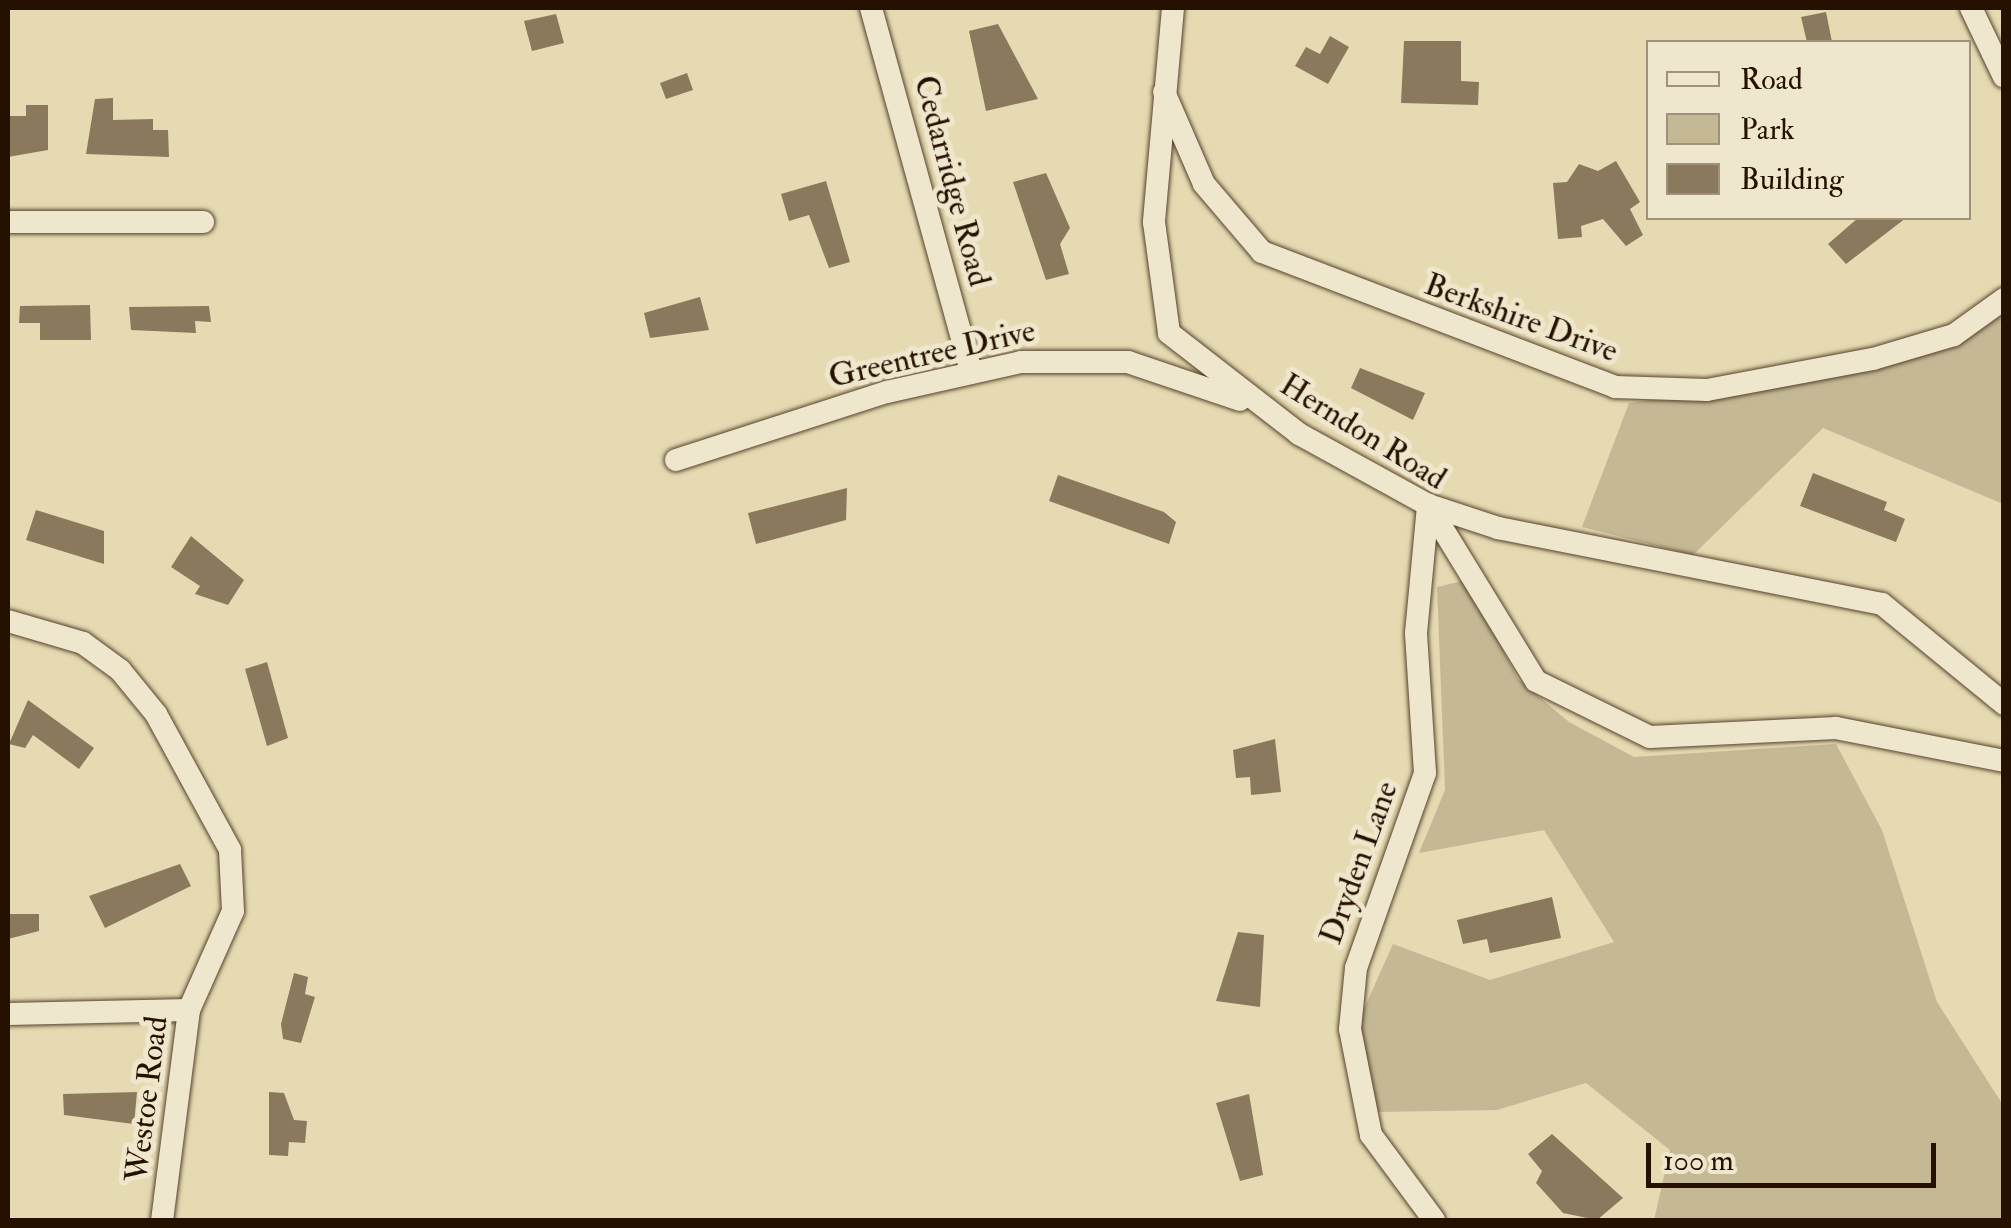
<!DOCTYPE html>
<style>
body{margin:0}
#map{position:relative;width:2011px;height:1228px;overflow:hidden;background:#e6dab2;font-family:"IM FELL Double Pica",serif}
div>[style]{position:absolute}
.green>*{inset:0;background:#c5b894}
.building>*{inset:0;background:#8a795d}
.roads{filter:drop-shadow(0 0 2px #56422c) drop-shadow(0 0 2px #56422c)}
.minor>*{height:22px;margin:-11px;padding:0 11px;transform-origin:11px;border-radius:11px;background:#efe7cd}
span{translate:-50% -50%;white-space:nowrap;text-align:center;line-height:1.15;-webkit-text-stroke:10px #efe7cd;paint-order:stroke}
.street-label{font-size:32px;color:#261000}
.frame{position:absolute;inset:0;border:10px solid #261000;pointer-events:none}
.legend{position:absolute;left:1646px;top:40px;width:325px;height:180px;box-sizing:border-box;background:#efe7cd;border:2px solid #9f917b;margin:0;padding:12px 18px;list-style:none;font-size:30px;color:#261000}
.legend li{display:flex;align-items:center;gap:20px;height:50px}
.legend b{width:50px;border:2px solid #9f917b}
.scale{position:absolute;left:1646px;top:1143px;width:290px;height:45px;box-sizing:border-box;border:5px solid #261000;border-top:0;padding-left:12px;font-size:30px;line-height:35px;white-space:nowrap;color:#261000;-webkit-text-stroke:8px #efe7cd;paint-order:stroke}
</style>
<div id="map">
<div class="green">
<div style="clip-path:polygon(2003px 316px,2003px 504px,1823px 428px,1693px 555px,1582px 527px,1629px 403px,1875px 369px)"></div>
<div style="clip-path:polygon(1466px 580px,1518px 679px,1569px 722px,1634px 757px,1836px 744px,1882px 830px,1937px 1002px,2003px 1105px,2003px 1220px,1654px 1220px,1670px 1150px,1586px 1083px,1497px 1110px,1378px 1112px,1359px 1020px,1393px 944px,1490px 980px,1614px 942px,1544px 830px,1419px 853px,1445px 790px,1437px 587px)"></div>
</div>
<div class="building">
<div style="clip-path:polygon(1826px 12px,1832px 42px,1807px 42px,1801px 17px)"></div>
<div style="clip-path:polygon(556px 14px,564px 43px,532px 51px,524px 21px)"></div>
<div style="clip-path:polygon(998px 24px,1038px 99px,986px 111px,969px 31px)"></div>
<div style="clip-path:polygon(1330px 36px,1349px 47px,1328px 84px,1295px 66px,1306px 47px,1320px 54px)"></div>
<div style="clip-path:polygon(1404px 41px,1461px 41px,1461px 81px,1479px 82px,1478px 105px,1401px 103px)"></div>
<div style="clip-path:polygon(687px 73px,693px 90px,666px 99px,660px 83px)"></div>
<div style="clip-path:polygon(113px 98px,113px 120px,153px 119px,153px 130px,168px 130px,169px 157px,86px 154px,95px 99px)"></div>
<div style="clip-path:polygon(26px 105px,48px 105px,48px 150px,8px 157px,8px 116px,26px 116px)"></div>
<div style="clip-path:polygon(1616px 161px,1640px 202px,1630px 209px,1643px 235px,1626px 246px,1603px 219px,1581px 226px,1582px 237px,1558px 239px,1553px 183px,1567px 182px,1579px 164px,1598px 171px)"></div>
<div style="clip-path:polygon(1046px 173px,1070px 228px,1060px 244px,1069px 274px,1046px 280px,1013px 182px)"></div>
<div style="clip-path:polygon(826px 181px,850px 262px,829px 268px,809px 215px,789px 221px,781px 194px)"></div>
<div style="clip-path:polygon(1858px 218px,1906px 218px,1846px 264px,1828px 244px)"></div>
<div style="clip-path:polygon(700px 297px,709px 330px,650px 338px,644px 313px)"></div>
<div style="clip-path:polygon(90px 305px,91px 340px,40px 340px,40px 323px,19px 323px,20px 306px)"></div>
<div style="clip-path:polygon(209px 306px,211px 322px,195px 321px,196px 333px,131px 330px,129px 307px)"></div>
<div style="clip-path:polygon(1360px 368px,1425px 393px,1413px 420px,1351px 388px)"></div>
<div style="clip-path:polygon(1813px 473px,1887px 502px,1884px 510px,1905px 519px,1896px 542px,1800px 506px)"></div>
<div style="clip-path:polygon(1058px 475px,1164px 512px,1176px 522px,1169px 544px,1049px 501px)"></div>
<div style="clip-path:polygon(847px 488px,846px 520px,756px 544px,748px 513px)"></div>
<div style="clip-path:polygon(36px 510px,104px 531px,104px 564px,26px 540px)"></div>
<div style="clip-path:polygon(191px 536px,244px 580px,228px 605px,195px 594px,200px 586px,171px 567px)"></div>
<div style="clip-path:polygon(267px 662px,288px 738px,267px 746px,245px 669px)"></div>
<div style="clip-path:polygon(28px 700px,94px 748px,79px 769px,33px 735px,25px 748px,9px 744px)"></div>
<div style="clip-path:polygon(1275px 739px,1281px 792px,1251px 795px,1250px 777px,1236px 778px,1233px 750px)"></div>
<div style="clip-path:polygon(180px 864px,191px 886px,105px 928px,89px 896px)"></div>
<div style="clip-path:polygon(1552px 897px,1561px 938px,1490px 953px,1487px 939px,1463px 944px,1457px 920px)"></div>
<div style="clip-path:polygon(8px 914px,39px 914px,39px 931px,8px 939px)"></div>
<div style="clip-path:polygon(1238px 932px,1264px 935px,1260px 1007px,1216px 1001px)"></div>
<div style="clip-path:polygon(294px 973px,308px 977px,305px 994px,315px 997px,301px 1043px,283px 1039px,281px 1024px)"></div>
<div style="clip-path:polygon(137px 1092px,134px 1124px,64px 1115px,63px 1094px)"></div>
<div style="clip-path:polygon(269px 1092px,284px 1093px,294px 1120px,307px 1121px,305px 1143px,289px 1142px,288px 1156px,269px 1155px)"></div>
<div style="clip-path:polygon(1249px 1094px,1263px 1175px,1240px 1181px,1216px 1103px)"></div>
<div style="clip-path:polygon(1552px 1134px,1623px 1198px,1597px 1220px,1563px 1213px,1536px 1183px,1542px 1171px,1528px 1154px)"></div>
</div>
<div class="roads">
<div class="minor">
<div style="left:871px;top:8px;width:377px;rotate:74.6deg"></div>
<div style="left:1173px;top:8px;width:215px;rotate:95.1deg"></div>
<div style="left:1154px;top:222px;width:112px;rotate:82.3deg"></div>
<div style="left:1169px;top:333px;width:165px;rotate:37.8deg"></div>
<div style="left:1299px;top:434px;width:147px;rotate:28.8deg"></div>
<div style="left:1428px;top:505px;width:206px;rotate:58.5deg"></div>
<div style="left:1536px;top:681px;width:127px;rotate:26.2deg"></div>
<div style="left:1650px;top:737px;width:186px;rotate:-2.8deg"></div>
<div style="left:1836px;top:728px;width:171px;rotate:11.1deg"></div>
<div style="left:1971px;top:8px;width:76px;rotate:64.4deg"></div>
<div style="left:1164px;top:92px;width:100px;rotate:66.5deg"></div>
<div style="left:1204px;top:184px;width:89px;rotate:49.5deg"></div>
<div style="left:1262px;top:252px;width:378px;rotate:20.9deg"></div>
<div style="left:1615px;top:387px;width:92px;rotate:1.9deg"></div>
<div style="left:1707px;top:390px;width:169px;rotate:-10.6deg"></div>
<div style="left:1873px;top:359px;width:84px;rotate:-16.5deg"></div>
<div style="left:1954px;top:335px;width:62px;rotate:-35.8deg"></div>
<div style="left:8px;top:222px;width:195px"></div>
<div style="left:676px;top:460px;width:222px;rotate:-17.9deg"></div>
<div style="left:887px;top:392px;width:137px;rotate:-12.6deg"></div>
<div style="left:1021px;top:362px;width:107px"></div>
<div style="left:1128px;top:362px;width:118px;rotate:18.7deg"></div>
<div style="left:8px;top:621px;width:78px;rotate:16.3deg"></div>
<div style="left:83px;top:643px;width:46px;rotate:36.1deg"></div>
<div style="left:120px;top:670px;width:57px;rotate:50.7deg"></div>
<div style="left:156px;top:714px;width:155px;rotate:61.4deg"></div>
<div style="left:230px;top:850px;width:61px;rotate:87.2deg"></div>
<div style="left:233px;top:911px;width:108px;rotate:114deg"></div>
<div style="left:189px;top:1010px;width:212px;rotate:97.3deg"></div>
<div style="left:8px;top:1014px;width:181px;rotate:-1.3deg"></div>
<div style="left:1434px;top:1220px;width:106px;rotate:-126.5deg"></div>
<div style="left:1371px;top:1135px;width:108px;rotate:-101.2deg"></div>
<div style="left:1350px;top:1029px;width:61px;rotate:-84.4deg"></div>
<div style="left:1356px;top:968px;width:207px;rotate:-70.5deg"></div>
<div style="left:1425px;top:773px;width:140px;rotate:-93.7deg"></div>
<div style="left:1416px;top:633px;width:129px;rotate:-84.6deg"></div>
<div style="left:1428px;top:505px;width:74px;rotate:18.2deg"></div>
<div style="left:1498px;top:528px;width:391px;rotate:11.2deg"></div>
<div style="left:1882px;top:604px;width:158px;rotate:39.3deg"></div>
</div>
</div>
<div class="street-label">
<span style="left:952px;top:181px;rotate:75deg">Cedarridge Road</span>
<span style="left:1521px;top:318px;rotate:20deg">Berkshire Drive</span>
<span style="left:932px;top:354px;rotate:-13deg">Greentree Drive</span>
<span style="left:1363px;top:432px;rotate:32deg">Herndon Road</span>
<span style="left:1359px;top:863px;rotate:-70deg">Dryden Lane</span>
<span style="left:147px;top:1099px;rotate:-83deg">Westoe Road</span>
</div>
<div class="frame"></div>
<ul class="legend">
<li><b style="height:12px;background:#efe7cd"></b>Road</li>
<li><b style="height:28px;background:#c5b894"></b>Park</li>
<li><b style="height:28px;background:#8a795d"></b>Building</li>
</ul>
<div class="scale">100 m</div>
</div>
